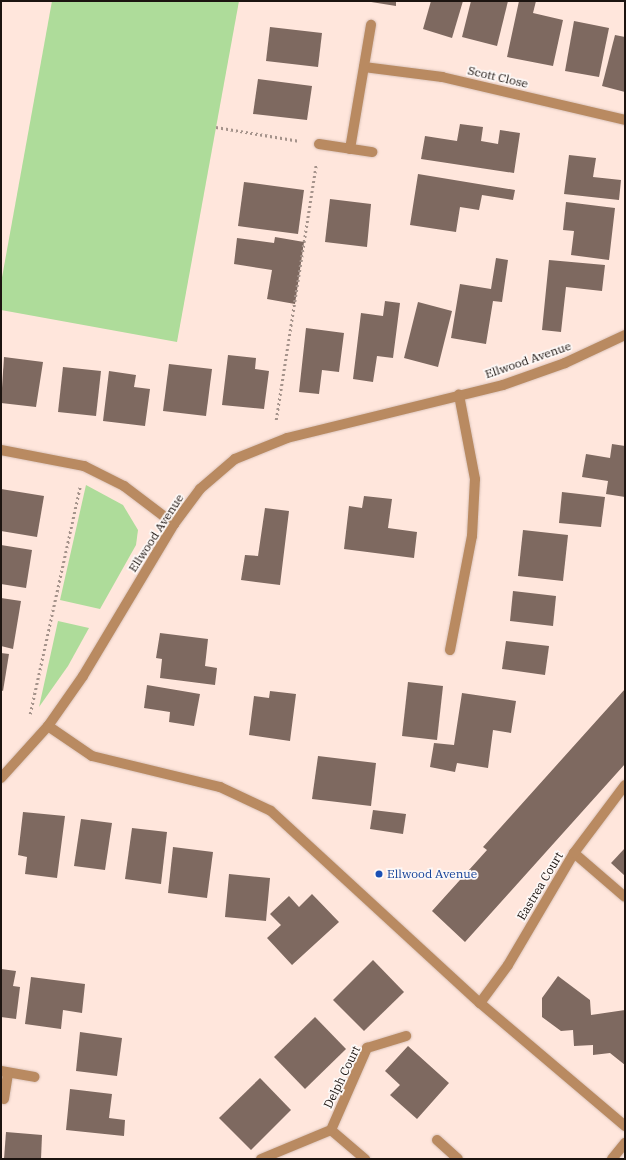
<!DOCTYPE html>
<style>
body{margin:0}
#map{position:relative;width:626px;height:1160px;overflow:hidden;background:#ffe6dc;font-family:"IBM Plex Serif",serif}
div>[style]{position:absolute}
.green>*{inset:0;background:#aedc9a}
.building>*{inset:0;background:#7e6960}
.path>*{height:2.5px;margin-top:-1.25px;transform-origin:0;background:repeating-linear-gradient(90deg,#a5938b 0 2px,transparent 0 5px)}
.roads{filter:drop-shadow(0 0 1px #dbc4bb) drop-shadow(0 0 1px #dbc4bb)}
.lane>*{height:10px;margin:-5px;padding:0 5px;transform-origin:5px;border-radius:5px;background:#b98a61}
.street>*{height:10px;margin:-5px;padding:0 5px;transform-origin:5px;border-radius:5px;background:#b98a61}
.dots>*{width:11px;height:11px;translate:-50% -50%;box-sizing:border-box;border:2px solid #fdf8f6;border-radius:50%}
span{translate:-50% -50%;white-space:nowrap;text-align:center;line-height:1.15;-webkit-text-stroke:3.5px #fdf8f6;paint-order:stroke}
.street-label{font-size:12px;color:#1c1410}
.transit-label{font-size:12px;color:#164399}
.left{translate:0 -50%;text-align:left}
.frame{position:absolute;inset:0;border:2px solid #1c1410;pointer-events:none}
</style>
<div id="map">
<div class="green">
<div style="clip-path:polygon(52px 1px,239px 1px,177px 342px,1px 310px,1px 283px)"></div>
<div style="clip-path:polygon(86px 485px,123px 505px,138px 530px,136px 545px,100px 609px,60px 600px)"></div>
<div style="clip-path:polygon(58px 621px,89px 628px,68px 666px,39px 707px)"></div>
</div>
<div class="building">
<div style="clip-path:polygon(365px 1px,396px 1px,396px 6px)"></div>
<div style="clip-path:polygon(431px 1px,463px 1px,452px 38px,423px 29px)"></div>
<div style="clip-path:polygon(471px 1px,508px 1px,497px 46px,462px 37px)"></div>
<div style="clip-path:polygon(519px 1px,536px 1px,533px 13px,563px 20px,553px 66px,507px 57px)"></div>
<div style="clip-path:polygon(574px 21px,609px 28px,599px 77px,565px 71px)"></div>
<div style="clip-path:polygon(270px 27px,322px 33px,318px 67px,266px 61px)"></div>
<div style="clip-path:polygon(615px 35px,625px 37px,625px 92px,602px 86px)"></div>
<div style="clip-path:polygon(258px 79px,312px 86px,307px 120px,253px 114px)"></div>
<div style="clip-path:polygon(460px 124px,483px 127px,481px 141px,498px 144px,500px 130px,520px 133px,514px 173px,421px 159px,425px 136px,457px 141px)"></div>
<div style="clip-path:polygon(569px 155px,596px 158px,593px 177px,621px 180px,619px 200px,564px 194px)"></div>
<div style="clip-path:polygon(418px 174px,515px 190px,513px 200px,482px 195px,479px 210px,460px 207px,456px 232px,410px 225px)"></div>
<div style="clip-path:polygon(244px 182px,304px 190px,298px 234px,238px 226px)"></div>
<div style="clip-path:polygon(330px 199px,371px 204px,367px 247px,325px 242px)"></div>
<div style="clip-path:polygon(566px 202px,615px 208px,609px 260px,571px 255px,574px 231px,563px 230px)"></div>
<div style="clip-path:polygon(275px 237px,304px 242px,295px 304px,267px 299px,272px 270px,234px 264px,237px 238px,274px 243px)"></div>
<div style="clip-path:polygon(496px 258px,508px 260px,502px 302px,493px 301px,486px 344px,451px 338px,460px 284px,491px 289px)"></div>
<div style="clip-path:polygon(549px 260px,605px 265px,602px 291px,566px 287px,561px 332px,542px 330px)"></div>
<div style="clip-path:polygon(385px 301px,400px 303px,393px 358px,377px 356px,373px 382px,353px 379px,361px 313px,383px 316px)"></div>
<div style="clip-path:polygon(418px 302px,452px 311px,438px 367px,404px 358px)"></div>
<div style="clip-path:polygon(306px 328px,344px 333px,339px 372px,322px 370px,319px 394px,299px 392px)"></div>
<div style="clip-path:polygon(228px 355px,256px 358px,255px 369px,269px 371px,264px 409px,222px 405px)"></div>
<div style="clip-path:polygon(4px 357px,43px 362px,36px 407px,1px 403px)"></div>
<div style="clip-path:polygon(169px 364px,212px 369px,206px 416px,163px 411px)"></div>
<div style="clip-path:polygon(63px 367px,101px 371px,96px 416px,58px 412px)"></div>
<div style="clip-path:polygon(109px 371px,136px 375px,134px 387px,150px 389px,145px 426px,103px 421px)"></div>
<div style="clip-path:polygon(612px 444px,625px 446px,625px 497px,606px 494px,608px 481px,582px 477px,586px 454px,610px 458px)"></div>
<div style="clip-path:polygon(1px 489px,44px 496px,37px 537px,1px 531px)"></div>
<div style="clip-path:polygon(562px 492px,605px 497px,601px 527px,559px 523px)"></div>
<div style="clip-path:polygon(364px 496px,392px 499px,388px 528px,417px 532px,414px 558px,344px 549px,349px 506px,362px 508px)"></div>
<div style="clip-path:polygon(265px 508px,289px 511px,280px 585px,241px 580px,245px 555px,258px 556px)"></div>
<div style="clip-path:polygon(523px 530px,568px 535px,563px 581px,518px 576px)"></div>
<div style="clip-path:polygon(1px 545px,32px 550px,26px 588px,1px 584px)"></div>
<div style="clip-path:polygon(513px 591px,556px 596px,553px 626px,510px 621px)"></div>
<div style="clip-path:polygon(1px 598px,21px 601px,13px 649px,1px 646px)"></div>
<div style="clip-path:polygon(160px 633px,208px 639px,205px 666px,217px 668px,215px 685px,160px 678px,162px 659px,156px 658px)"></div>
<div style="clip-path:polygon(506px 641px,549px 646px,545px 675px,502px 669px)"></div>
<div style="clip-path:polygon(1px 653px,9px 654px,3px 691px,1px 690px)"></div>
<div style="clip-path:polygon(408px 682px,443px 686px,437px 740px,402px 736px)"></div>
<div style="clip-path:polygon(147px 685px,200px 694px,194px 726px,169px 722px,170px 712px,144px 708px)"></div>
<div style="clip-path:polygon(625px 689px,625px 764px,465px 942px,432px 911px,487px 850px,483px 847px)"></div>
<div style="clip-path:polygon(270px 691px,296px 694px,290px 741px,249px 735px,254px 696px,269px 698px)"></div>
<div style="clip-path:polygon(462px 693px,516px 701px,511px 733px,493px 730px,488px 768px,457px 763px,455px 772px,430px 767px,434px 743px,454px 745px)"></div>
<div style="clip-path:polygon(318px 756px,376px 763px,371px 806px,312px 799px)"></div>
<div style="clip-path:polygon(373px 810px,406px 814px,403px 834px,370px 829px)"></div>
<div style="clip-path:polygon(23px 812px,65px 816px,57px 878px,25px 874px,27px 857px,18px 855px)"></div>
<div style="clip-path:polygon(81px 819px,112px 823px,105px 870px,74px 866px)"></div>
<div style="clip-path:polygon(132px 828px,167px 832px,161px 884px,125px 879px)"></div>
<div style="clip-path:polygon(173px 847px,213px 852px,207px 898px,168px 893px)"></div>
<div style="clip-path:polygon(625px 848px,625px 876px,611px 863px)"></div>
<div style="clip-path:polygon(229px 874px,270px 878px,266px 921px,225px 917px)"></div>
<div style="clip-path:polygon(312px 894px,339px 922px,292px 965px,267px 938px,281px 925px,270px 914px,289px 896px,299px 907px)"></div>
<div style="clip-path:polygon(373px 960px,404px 992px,364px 1031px,333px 1000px)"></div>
<div style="clip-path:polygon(1px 969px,16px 971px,13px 986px,20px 987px,16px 1019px,1px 1017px)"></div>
<div style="clip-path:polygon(558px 976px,590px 1000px,591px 1015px,625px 1010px,625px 1065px,610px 1053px,593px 1055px,593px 1045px,574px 1046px,573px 1030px,561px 1031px,542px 1017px,542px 998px)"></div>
<div style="clip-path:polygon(31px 977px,85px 984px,82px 1013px,63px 1010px,61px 1029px,25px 1024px)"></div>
<div style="clip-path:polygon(315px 1017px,346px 1049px,305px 1089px,274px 1057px)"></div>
<div style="clip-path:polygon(80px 1032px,122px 1038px,117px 1076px,76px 1071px)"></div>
<div style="clip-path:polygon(408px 1046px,449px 1083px,417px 1119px,390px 1095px,400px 1085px,385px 1071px)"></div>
<div style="clip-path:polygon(260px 1078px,291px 1110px,251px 1150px,219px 1118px)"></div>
<div style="clip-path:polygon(70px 1089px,112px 1094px,109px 1118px,125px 1120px,124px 1136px,66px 1130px)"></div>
<div style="clip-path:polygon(6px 1132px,42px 1135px,41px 1159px,4px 1159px)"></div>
</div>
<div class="path">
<div style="left:216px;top:127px;width:85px;rotate:9.5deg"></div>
<div style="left:276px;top:420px;width:259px;rotate:-81.1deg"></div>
<div style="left:30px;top:714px;width:233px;rotate:-77.6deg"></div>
</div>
<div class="roads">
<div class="lane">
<div style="left:574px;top:853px;width:67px;rotate:40.8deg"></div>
<div style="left:437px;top:1140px;width:28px;rotate:42deg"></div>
</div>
<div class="street">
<div style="left:364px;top:67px;width:79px;rotate:7.3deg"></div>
<div style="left:442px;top:77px;width:188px;rotate:13.2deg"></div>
<div style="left:319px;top:144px;width:54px;rotate:8.6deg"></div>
<div style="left:350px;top:149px;width:126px;rotate:-80.4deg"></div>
<div style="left:1px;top:450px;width:85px;rotate:10.9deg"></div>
<div style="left:84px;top:466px;width:45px;rotate:26.6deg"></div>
<div style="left:124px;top:486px;width:63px;rotate:37.2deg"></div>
<div style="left:450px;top:650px;width:116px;rotate:-79.1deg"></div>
<div style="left:472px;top:536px;width:57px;rotate:-87deg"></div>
<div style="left:475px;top:479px;width:86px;rotate:-100.8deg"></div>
<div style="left:48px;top:726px;width:53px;rotate:34.3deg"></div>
<div style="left:92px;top:756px;width:132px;rotate:13.6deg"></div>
<div style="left:220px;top:787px;width:56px;rotate:25.2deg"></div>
<div style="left:271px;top:811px;width:284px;rotate:42.6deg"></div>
<div style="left:480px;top:1003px;width:190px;rotate:40.3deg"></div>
<div style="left:1px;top:778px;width:70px;rotate:-47.9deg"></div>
<div style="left:48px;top:726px;width:61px;rotate:-55deg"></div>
<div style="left:83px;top:676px;width:177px;rotate:-59.1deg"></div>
<div style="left:174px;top:524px;width:44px;rotate:-53.4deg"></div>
<div style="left:200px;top:489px;width:46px;rotate:-40.6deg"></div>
<div style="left:235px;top:459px;width:56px;rotate:-22deg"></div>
<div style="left:287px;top:438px;width:222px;rotate:-13.8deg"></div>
<div style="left:503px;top:385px;width:66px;rotate:-19.5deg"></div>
<div style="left:565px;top:363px;width:66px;rotate:-25deg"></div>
<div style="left:480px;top:1003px;width:47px;rotate:-53.6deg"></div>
<div style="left:508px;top:965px;width:130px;rotate:-59.5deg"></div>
<div style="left:574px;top:853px;width:85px;rotate:-53.1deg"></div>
<div style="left:1px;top:1071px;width:34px;rotate:10deg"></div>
<div style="left:4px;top:1099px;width:26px;rotate:-81deg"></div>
<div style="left:331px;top:1130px;width:45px;rotate:40.5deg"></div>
<div style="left:261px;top:1159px;width:76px;rotate:-22.5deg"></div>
<div style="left:331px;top:1130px;width:90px;rotate:-66.3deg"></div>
<div style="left:367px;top:1048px;width:41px;rotate:-17.1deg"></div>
<div style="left:612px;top:1159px;width:21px;rotate:-51deg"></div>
</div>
</div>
<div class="dots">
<div style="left:379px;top:874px;background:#1a4fb4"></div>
</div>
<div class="street-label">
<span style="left:498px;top:77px;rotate:13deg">Scott Close</span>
<span style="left:528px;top:360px;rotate:-19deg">Ellwood Avenue</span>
<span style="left:156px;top:533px;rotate:-57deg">Ellwood Avenue</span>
<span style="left:540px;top:886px;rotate:-59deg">Eastrea Court</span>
<span style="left:342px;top:1077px;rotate:-64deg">Delph Court</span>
</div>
<div class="transit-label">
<span class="left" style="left:387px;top:874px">Ellwood Avenue</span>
</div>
<div class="frame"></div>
</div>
